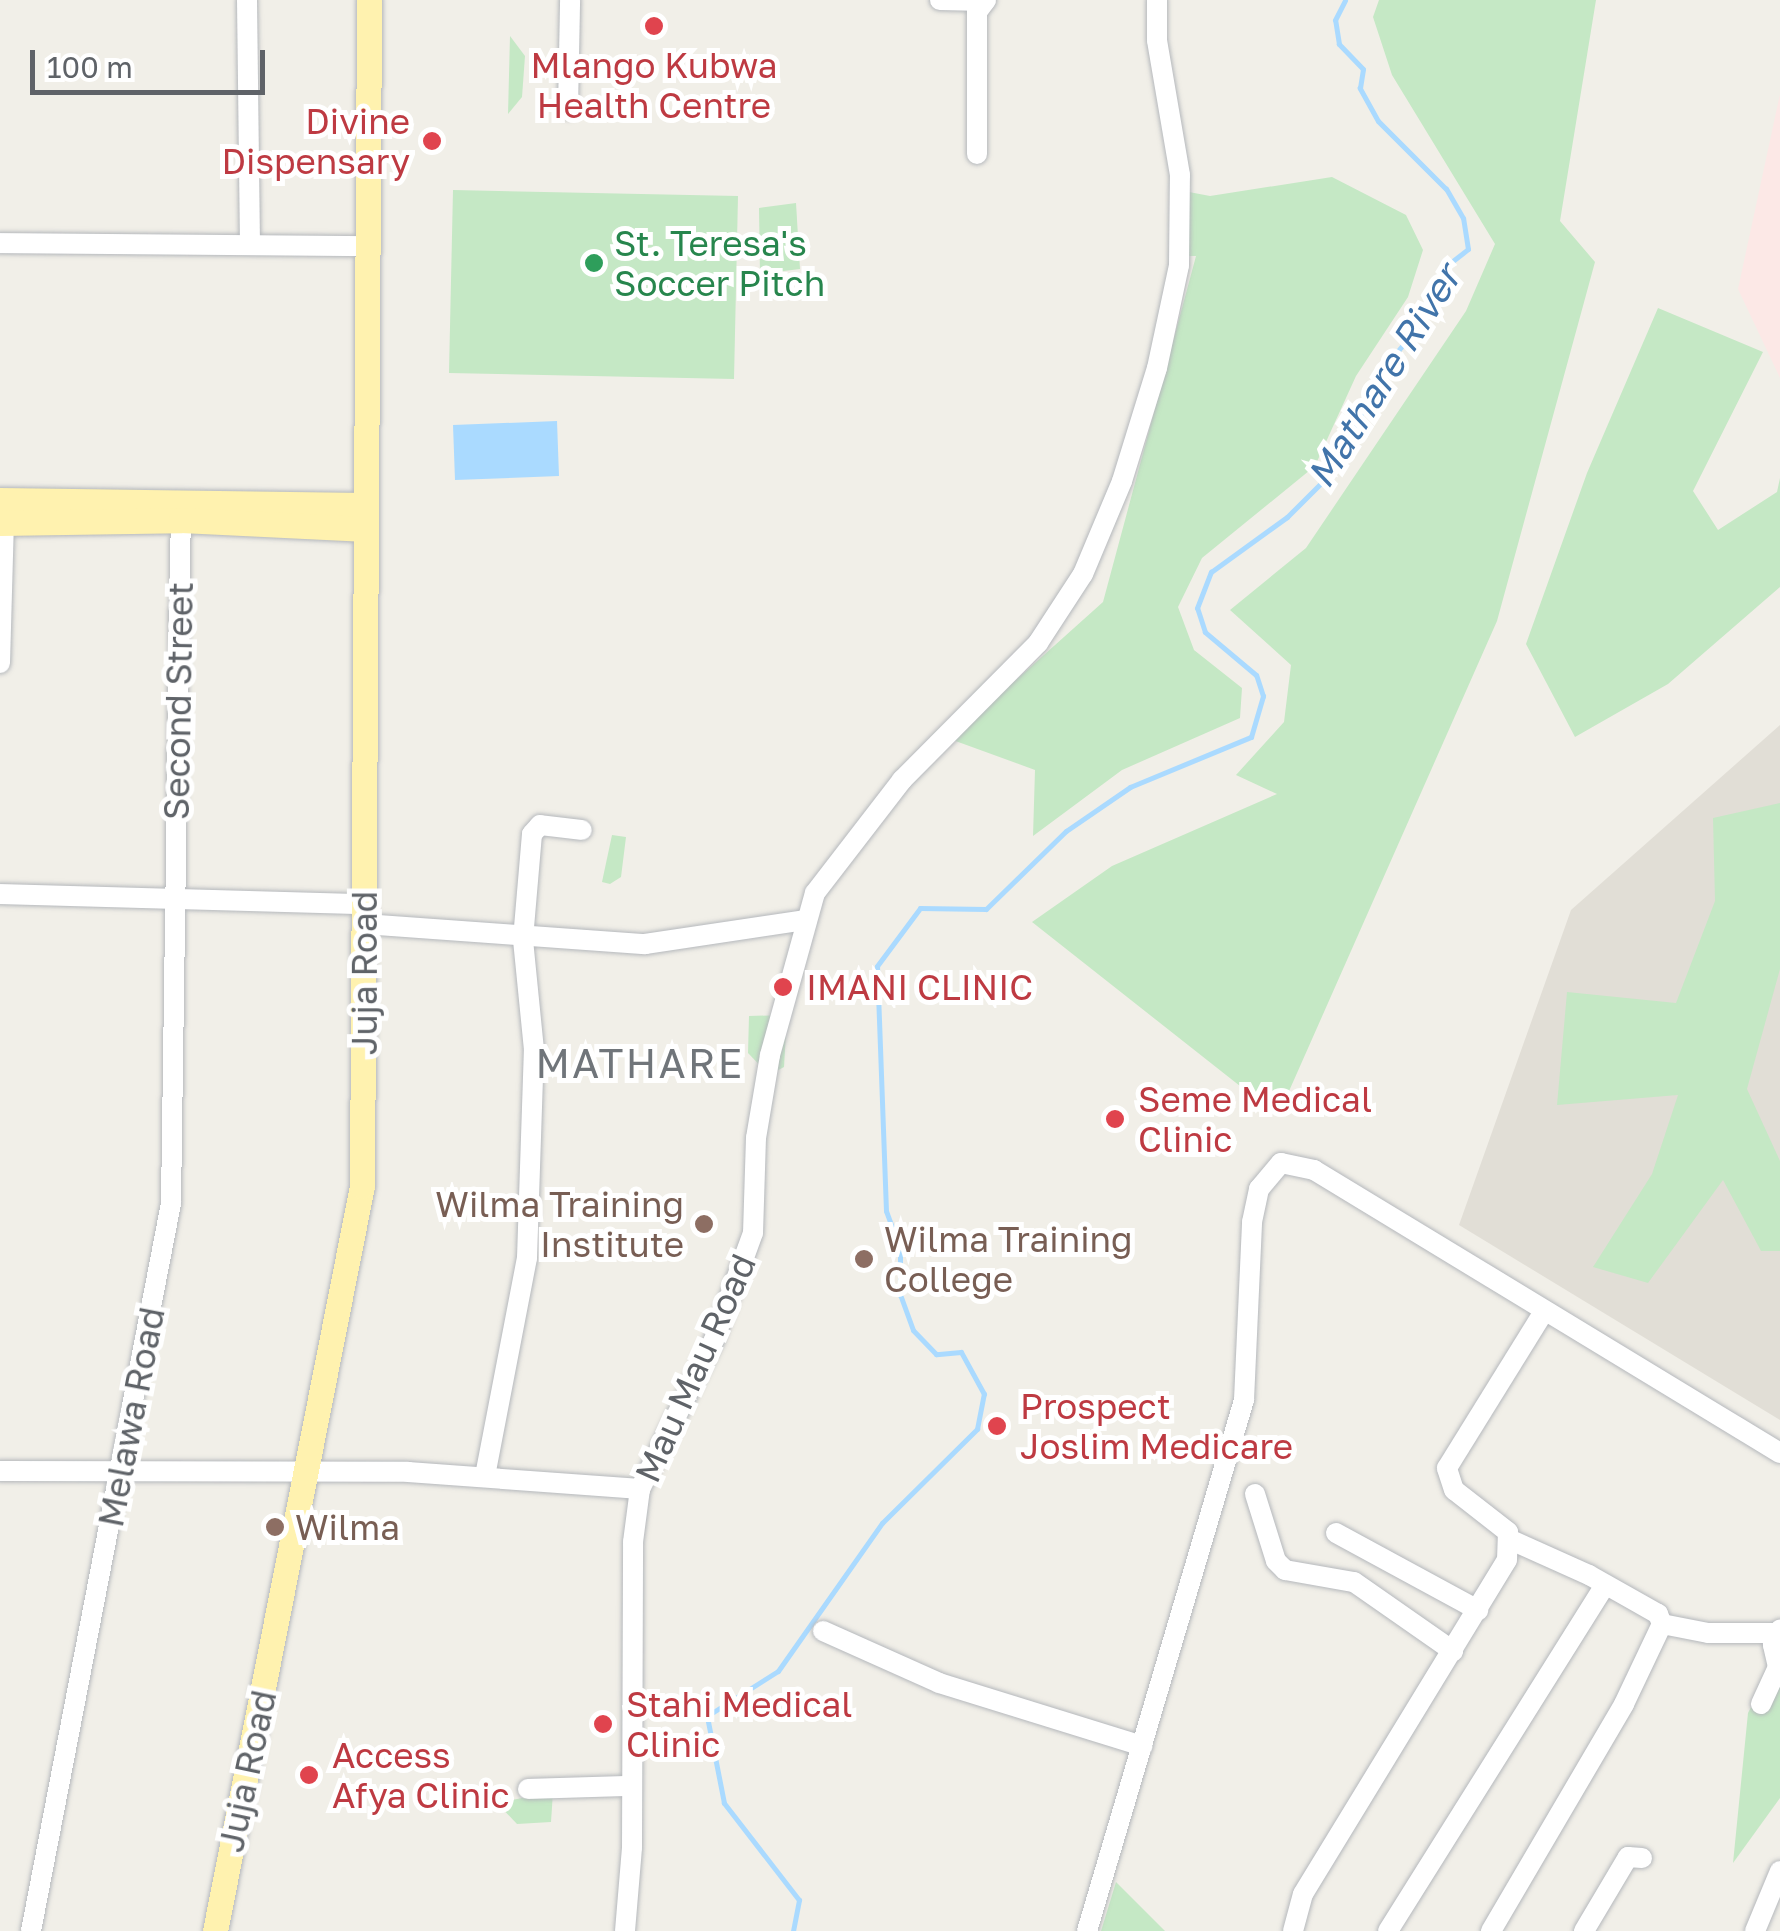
<!DOCTYPE html>
<style>
body{margin:0}
#map{position:relative;width:1780px;height:1931px;overflow:hidden;background:#f1efe8;font-family:"Golos Text",sans-serif}
div>[style]{position:absolute}
.education>*{inset:0;background:#e1ded6}
.medical>*{inset:0;background:#fce8e6}
.green>*{inset:0;background:#c5e8c5}
.water>*{inset:0;background:#aadaff}
.stream>*{height:5px;margin:-2.5px;padding:0 2.5px;transform-origin:2.5px;border-radius:2.5px;background:#aadaff}
.roads{filter:drop-shadow(0 0 2px #b5b8bc) drop-shadow(0 0 2px #b5b8bc)}
.minor>*{height:20px;margin:-10px;padding:0 10px;transform-origin:10px;border-radius:10px;background:#fff}
.major>*{height:25px;margin:-12.5px;padding:0 12.5px;transform-origin:12.5px;border-radius:12.5px;background:#fff2af}
.dots>*{width:28px;height:28px;translate:-50% -50%;box-sizing:border-box;border:5px solid #fff;border-radius:50%}
span{translate:-50% -50%;white-space:nowrap;text-align:center;line-height:1.15;-webkit-text-stroke:10px #fff;paint-order:stroke}
.health-label{font-size:35px;color:#be3a42}
.right{translate:-100% -50%;text-align:right}
.left{translate:0 -50%;text-align:left}
.leisure-label{font-size:35px;color:#27864d}
.street-label{font-size:35px;color:#5f6368}
.education-label{font-size:35px;color:#785e54}
.water-label{font-size:38px;color:#4174aa;font-style:italic}
.quarter-label{font-size:40px;color:#70757a;letter-spacing:2.5px}
.scale{position:absolute;left:30px;top:50px;width:235px;height:45px;box-sizing:border-box;border:5px solid #5f6368;border-top:0;padding-left:12px;font-size:30px;line-height:35px;white-space:nowrap;color:#5f6368;-webkit-text-stroke:8px #fff;paint-order:stroke}
</style>
<div id="map">
<div class="education">
<div style="clip-path:polygon(1780px 725px,1780px 1420px,1459px 1225px,1571px 910px)"></div>
</div>
<div class="medical">
<div style="clip-path:polygon(1780px 94px,1780px 378px,1738px 289px)"></div>
</div>
<div class="green">
<div style="clip-path:polygon(1379px 0,1596px 0,1560px 221px,1595px 262px,1497px 621px,1278px 1116px,1032px 922px,1112px 866px,1277px 794px,1236px 775px,1284px 722px,1291px 665px,1230px 610px,1306px 548px,1466px 311px,1495px 244px,1392px 75px,1373px 17px)"></div>
<div style="clip-path:polygon(510px 36px,525px 56px,522px 97px,508px 114px)"></div>
<div style="clip-path:polygon(1332px 177px,1406px 215px,1423px 250px,1408px 297px,1356px 376px,1315px 466px,1202px 558px,1178px 607px,1194px 650px,1242px 688px,1240px 718px,1122px 770px,1033px 836px,1035px 770px,950px 739px,1103px 602px,1196px 256px,1188px 256px,1189px 192px,1210px 196px)"></div>
<div style="clip-path:polygon(453px 190px,738px 196px,734px 379px,449px 373px)"></div>
<div style="clip-path:polygon(796px 203px,800px 269px,760px 274px,759px 208px)"></div>
<div style="clip-path:polygon(1658px 308px,1763px 352px,1693px 491px,1718px 530px,1777px 492px,1780px 478px,1780px 587px,1668px 684px,1575px 737px,1526px 644px,1587px 473px)"></div>
<div style="clip-path:polygon(1780px 803px,1780px 969px,1747px 1089px,1780px 1161px,1780px 1251px,1761px 1251px,1723px 1180px,1648px 1283px,1593px 1267px,1652px 1174px,1678px 1095px,1557px 1105px,1567px 992px,1676px 1003px,1715px 901px,1713px 818px)"></div>
<div style="clip-path:polygon(612px 835px,626px 837px,621px 877px,610px 884px,602px 882px)"></div>
<div style="clip-path:polygon(787px 1015px,784px 1067px,769px 1075px,748px 1053px,749px 1016px)"></div>
<div style="clip-path:polygon(1780px 1652px,1780px 1798px,1733px 1863px,1748px 1713px)"></div>
<div style="clip-path:polygon(553px 1792px,551px 1822px,517px 1824px,497px 1803px)"></div>
<div style="clip-path:polygon(1116px 1882px,1165px 1931px,1101px 1931px)"></div>
</div>
<div class="water">
<div style="clip-path:polygon(557px 421px,559px 476px,455px 480px,453px 425px)"></div>
</div>
<div class="stream">
<div style="left:793px;top:1931px;width:32px;rotate:-79deg"></div>
<div style="left:799px;top:1900px;width:123px;rotate:-127.7deg"></div>
<div style="left:724px;top:1803px;width:89px;rotate:-101.1deg"></div>
<div style="left:707px;top:1716px;width:84px;rotate:-32.4deg"></div>
<div style="left:778px;top:1671px;width:181px;rotate:-54.9deg"></div>
<div style="left:882px;top:1523px;width:134px;rotate:-44.7deg"></div>
<div style="left:977px;top:1429px;width:36px;rotate:-79deg"></div>
<div style="left:984px;top:1394px;width:48px;rotate:-118.7deg"></div>
<div style="left:961px;top:1352px;width:25px;rotate:175deg"></div>
<div style="left:936px;top:1354px;width:33px;rotate:-134deg"></div>
<div style="left:913px;top:1330px;width:37px;rotate:-110deg"></div>
<div style="left:900px;top:1295px;width:46px;rotate:-90deg"></div>
<div style="left:900px;top:1249px;width:40px;rotate:-110.2deg"></div>
<div style="left:886px;top:1211px;width:245px;rotate:-92.1deg"></div>
<div style="left:877px;top:966px;width:72px;rotate:-53.4deg"></div>
<div style="left:920px;top:908px;width:66px;rotate:0.9deg"></div>
<div style="left:986px;top:909px;width:112px;rotate:-44.3deg"></div>
<div style="left:1066px;top:831px;width:78px;rotate:-34.5deg"></div>
<div style="left:1130px;top:787px;width:131px;rotate:-22.5deg"></div>
<div style="left:1251px;top:737px;width:43px;rotate:-73.7deg"></div>
<div style="left:1263px;top:696px;width:22px;rotate:-108deg"></div>
<div style="left:1256px;top:675px;width:67px;rotate:-139.9deg"></div>
<div style="left:1205px;top:632px;width:25px;rotate:-108deg"></div>
<div style="left:1197px;top:608px;width:39px;rotate:-69deg"></div>
<div style="left:1211px;top:572px;width:94px;rotate:-35.9deg"></div>
<div style="left:1287px;top:517px;width:62px;rotate:-45deg"></div>
<div style="left:1331px;top:473px;width:121px;rotate:-63deg"></div>
<div style="left:1386px;top:365px;width:80px;rotate:-50.1deg"></div>
<div style="left:1437px;top:304px;width:38px;rotate:-78deg"></div>
<div style="left:1445px;top:267px;width:29px;rotate:-38deg"></div>
<div style="left:1468px;top:249px;width:31px;rotate:-99deg"></div>
<div style="left:1463px;top:218px;width:34px;rotate:-120deg"></div>
<div style="left:1446px;top:189px;width:96px;rotate:-135deg"></div>
<div style="left:1378px;top:121px;width:38px;rotate:-119deg"></div>
<div style="left:1360px;top:88px;width:19px;rotate:-81deg"></div>
<div style="left:1363px;top:69px;width:35px;rotate:-134deg"></div>
<div style="left:1339px;top:44px;width:24px;rotate:-99deg"></div>
<div style="left:1335px;top:20px;width:22px;rotate:-63deg"></div>
</div>
<div class="roads">
<div class="minor">
<div style="left:247px;top:0;width:244px;rotate:89.3deg"></div>
<div style="left:940px;top:0;width:45px;rotate:1.3deg"></div>
<div style="left:568px;top:109px;width:109px;rotate:-88.9deg"></div>
<div style="left:977px;top:154px;width:142px;rotate:-90deg"></div>
<div style="left:977px;top:12px;width:15px;rotate:-53deg"></div>
<div style="left:0;top:243px;width:366px;rotate:0.5deg"></div>
<div style="left:0;top:663px;width:140px;rotate:-88.4deg"></div>
<div style="left:0;top:894px;width:364px;rotate:1.6deg"></div>
<div style="left:364px;top:924px;width:282px;rotate:4.1deg"></div>
<div style="left:645px;top:944px;width:163px;rotate:-8.5deg"></div>
<div style="left:0;top:1471px;width:408px;rotate:0.1deg"></div>
<div style="left:408px;top:1472px;width:233px;rotate:4.2deg"></div>
<div style="left:485px;top:1476px;width:222px;rotate:-79.1deg"></div>
<div style="left:527px;top:1258px;width:208px;rotate:-88.1deg"></div>
<div style="left:534px;top:1050px;width:112px;rotate:-95.7deg"></div>
<div style="left:523px;top:939px;width:105px;rotate:-85.1deg"></div>
<div style="left:532px;top:834px;width:12px;rotate:-48deg"></div>
<div style="left:540px;top:825px;width:42px;rotate:6.8deg"></div>
<div style="left:1255px;top:1494px;width:70px;rotate:72.6deg"></div>
<div style="left:1276px;top:1561px;width:13px;rotate:45deg"></div>
<div style="left:1285px;top:1570px;width:70px;rotate:9.9deg"></div>
<div style="left:1354px;top:1582px;width:121px;rotate:34.9deg"></div>
<div style="left:1336px;top:1533px;width:162px;rotate:28.5deg"></div>
<div style="left:1662px;top:1624px;width:47px;rotate:11.1deg"></div>
<div style="left:1708px;top:1633px;width:69px"></div>
<div style="left:823px;top:1631px;width:127px;rotate:24.1deg"></div>
<div style="left:939px;top:1683px;width:213px;rotate:17.2deg"></div>
<div style="left:1761px;top:1704px;width:41px;rotate:-65.3deg"></div>
<div style="left:1778px;top:1667px;width:23px;rotate:-103deg"></div>
<div style="left:1773px;top:1645px;width:17px;rotate:-66deg"></div>
<div style="left:528px;top:1789px;width:104px;rotate:-1.7deg"></div>
<div style="left:31px;top:1931px;width:741px;rotate:-79.11deg"></div>
<div style="left:171px;top:1203px;width:697px;rotate:-89.18deg"></div>
<div style="left:625px;top:1931px;width:84px;rotate:-85.2deg"></div>
<div style="left:632px;top:1847px;width:305px;rotate:-89.8deg"></div>
<div style="left:633px;top:1542px;width:53px;rotate:-82.5deg"></div>
<div style="left:640px;top:1489px;width:166px;rotate:-63.6deg"></div>
<div style="left:714px;top:1340px;width:114px;rotate:-70deg"></div>
<div style="left:753px;top:1233px;width:95px;rotate:-88.2deg"></div>
<div style="left:756px;top:1138px;width:84px;rotate:-80.4deg"></div>
<div style="left:770px;top:1055px;width:168px;rotate:-74.5deg"></div>
<div style="left:815px;top:893px;width:143px;rotate:-52.4deg"></div>
<div style="left:902px;top:780px;width:193px;rotate:-45.2deg"></div>
<div style="left:1038px;top:643px;width:82px;rotate:-56.9deg"></div>
<div style="left:1083px;top:574px;width:101px;rotate:-67.2deg"></div>
<div style="left:1122px;top:481px;width:118px;rotate:-72.8deg"></div>
<div style="left:1157px;top:368px;width:105px;rotate:-77.9deg"></div>
<div style="left:1179px;top:265px;width:90px;rotate:-89.4deg"></div>
<div style="left:1180px;top:175px;width:137px;rotate:-99.7deg"></div>
<div style="left:1157px;top:40px;width:40px;rotate:-90deg"></div>
<div style="left:1087px;top:1931px;width:554px;rotate:-73.53deg"></div>
<div style="left:1244px;top:1400px;width:178px;rotate:-87.4deg"></div>
<div style="left:1252px;top:1222px;width:34px;rotate:-78deg"></div>
<div style="left:1259px;top:1189px;width:34px;rotate:-50deg"></div>
<div style="left:1281px;top:1163px;width:34px;rotate:12deg"></div>
<div style="left:1314px;top:1170px;width:545px;rotate:31.27deg"></div>
<div style="left:1293px;top:1931px;width:38px;rotate:-75deg"></div>
<div style="left:1303px;top:1894px;width:391px;rotate:-58.6deg"></div>
<div style="left:1507px;top:1560px;width:28px;rotate:-88deg"></div>
<div style="left:1508px;top:1532px;width:68px;rotate:-142.1deg"></div>
<div style="left:1454px;top:1490px;width:23px;rotate:-108deg"></div>
<div style="left:1447px;top:1468px;width:182px;rotate:-58.2deg"></div>
<div style="left:1388px;top:1931px;width:408px;rotate:-57.9deg"></div>
<div style="left:1491px;top:1931px;width:263px;rotate:-59.6deg"></div>
<div style="left:1624px;top:1704px;width:89px;rotate:-64.6deg"></div>
<div style="left:1662px;top:1624px;width:11px;rotate:-112deg"></div>
<div style="left:1658px;top:1614px;width:79px;rotate:-150.5deg"></div>
<div style="left:1589px;top:1575px;width:85px;rotate:-155.8deg"></div>
<div style="left:1584px;top:1931px;width:86px;rotate:-59.3deg"></div>
<div style="left:1628px;top:1857px;width:14px;rotate:4deg"></div>
<div style="left:1755px;top:1931px;width:65px;rotate:-67.4deg"></div>
</div>
<div class="major">
<div style="left:0;top:500px;width:363px;rotate:0.8deg"></div>
<div style="left:0;top:523px;width:181px;rotate:-0.9deg"></div>
<div style="left:181px;top:520px;width:181px;rotate:2.8deg"></div>
<div style="left:215px;top:1931px;width:759px;rotate:-78.84deg"></div>
<div style="left:362px;top:1186px;width:1186px;rotate:-89.66deg"></div>
</div>
</div>
<div class="dots">
<div style="left:654px;top:26px;background:#e0444e"></div>
<div style="left:432px;top:141px;background:#e0444e"></div>
<div style="left:594px;top:263px;background:#2e9e5b"></div>
<div style="left:783px;top:987px;background:#e0444e"></div>
<div style="left:1115px;top:1119px;background:#e0444e"></div>
<div style="left:704px;top:1224px;background:#8d6e63"></div>
<div style="left:864px;top:1259px;background:#8d6e63"></div>
<div style="left:997px;top:1426px;background:#e0444e"></div>
<div style="left:275px;top:1527px;background:#8d6e63"></div>
<div style="left:603px;top:1724px;background:#e0444e"></div>
<div style="left:309px;top:1775px;background:#e0444e"></div>
</div>
<div class="health-label">
<span style="left:654px;top:85px">Mlango Kubwa<br>Health Centre</span>
<span class="right" style="left:410px;top:141px">Divine<br>Dispensary</span>
<span class="left" style="left:806px;top:987px">IMANI CLINIC</span>
<span class="left" style="left:1138px;top:1119px">Seme Medical<br>Clinic</span>
<span class="left" style="left:1020px;top:1426px">Prospect<br>Joslim Medicare</span>
<span class="left" style="left:626px;top:1724px">Stahi Medical<br>Clinic</span>
<span class="left" style="left:332px;top:1775px">Access<br>Afya Clinic</span>
</div>
<div class="leisure-label">
<span class="left" style="left:614px;top:263px">St. Teresa's<br>Soccer Pitch</span>
</div>
<div class="street-label">
<span style="left:178px;top:701px;rotate:-89deg">Second Street</span>
<span style="left:364px;top:973px;rotate:-90deg">Juja Road</span>
<span style="left:695px;top:1368px;rotate:-66deg">Mau Mau Road</span>
<span style="left:131px;top:1417px;rotate:-79deg">Melawa Road</span>
<span style="left:247px;top:1771px;rotate:-78deg">Juja Road</span>
</div>
<div class="education-label">
<span class="right" style="left:684px;top:1224px">Wilma Training<br>Institute</span>
<span class="left" style="left:884px;top:1259px">Wilma Training<br>College</span>
<span class="left" style="left:295px;top:1527px">Wilma</span>
</div>
<div class="water-label">
<span style="left:1383px;top:376px;rotate:-58deg">Mathare River</span>
</div>
<div class="quarter-label">
<span style="left:640px;top:1063px">MATHARE</span>
</div>
<div class="scale">100 m</div>
</div>
